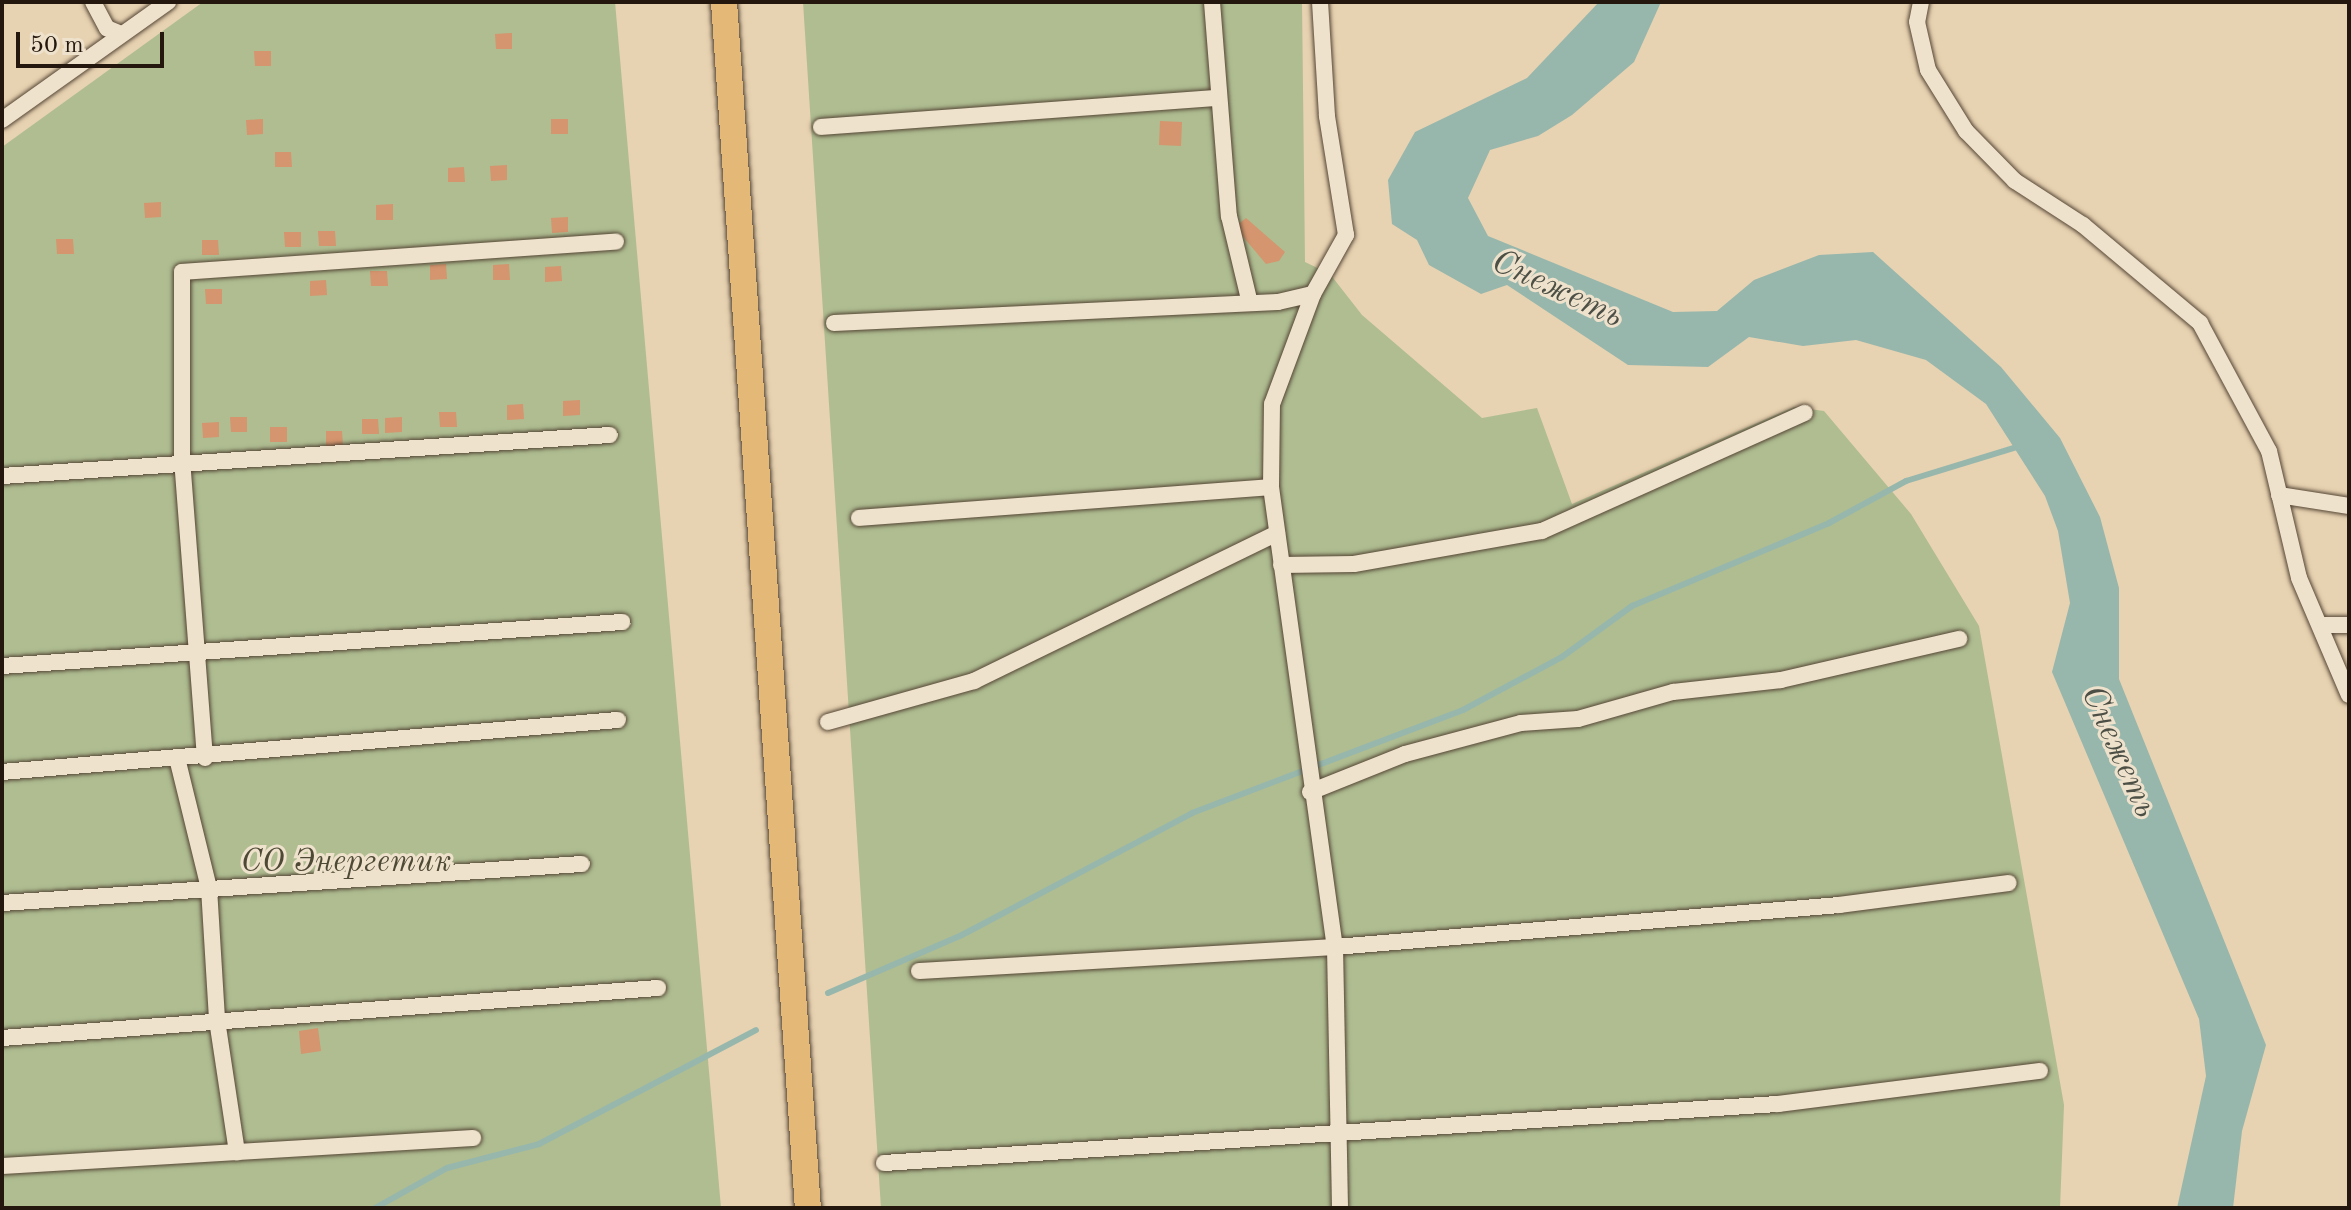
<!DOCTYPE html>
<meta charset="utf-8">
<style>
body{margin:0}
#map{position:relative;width:2351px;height:1210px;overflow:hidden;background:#e7d2b1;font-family:"Old Standard TT",serif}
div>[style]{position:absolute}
.green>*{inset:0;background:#afbd91}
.water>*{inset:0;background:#97b7ad}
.stream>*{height:6px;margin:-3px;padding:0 3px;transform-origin:3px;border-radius:3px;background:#97b7ad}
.building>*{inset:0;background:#d5956e}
.roads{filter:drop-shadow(0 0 2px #554636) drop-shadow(0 0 2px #554636)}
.street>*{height:16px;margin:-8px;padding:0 8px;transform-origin:8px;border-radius:8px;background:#efe2cc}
.primary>*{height:26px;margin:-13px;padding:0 13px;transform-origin:13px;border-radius:13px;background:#e4b978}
span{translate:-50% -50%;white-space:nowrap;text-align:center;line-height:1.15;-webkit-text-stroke:6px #efe2cc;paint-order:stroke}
.park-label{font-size:32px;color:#4e4935;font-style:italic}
.water-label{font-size:34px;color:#4c4f45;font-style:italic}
.frame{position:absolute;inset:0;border:4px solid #24170d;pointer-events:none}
.scale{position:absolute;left:16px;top:32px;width:148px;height:36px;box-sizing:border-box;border:4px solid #24170d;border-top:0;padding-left:10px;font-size:24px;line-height:28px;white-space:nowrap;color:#24170d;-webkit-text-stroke:6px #efe2cc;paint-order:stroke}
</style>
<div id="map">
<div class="green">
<div style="clip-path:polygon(203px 2px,615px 2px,721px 1208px,2px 1208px,2px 147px)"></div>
<div style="clip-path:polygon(803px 2px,1302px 2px,1305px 262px,1330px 274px,1362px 315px,1482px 418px,1537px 408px,1572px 504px,1794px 407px,1824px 411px,1911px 514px,1979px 626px,2064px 1105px,2060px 1208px,881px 1208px)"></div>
</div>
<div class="water">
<div style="clip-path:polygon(1599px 2px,1661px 2px,1634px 62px,1572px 115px,1538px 136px,1490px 150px,1468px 198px,1488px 236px,1673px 312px,1717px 311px,1754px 280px,1819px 255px,1873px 252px,2001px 367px,2060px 438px,2100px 517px,2119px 588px,2119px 679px,2266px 1045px,2242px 1131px,2233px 1208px,2177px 1208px,2206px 1076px,2199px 1019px,2052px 672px,2070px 603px,2058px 531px,2045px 496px,1986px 404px,1926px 360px,1856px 340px,1803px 346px,1749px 337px,1708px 367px,1628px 365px,1507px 285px,1481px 294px,1429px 265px,1417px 240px,1392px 224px,1388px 180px,1415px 132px,1527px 78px)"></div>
</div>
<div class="stream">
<div style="left:828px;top:993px;width:146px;rotate:-23.4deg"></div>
<div style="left:962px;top:935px;width:260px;rotate:-27.9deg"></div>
<div style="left:1192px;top:813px;width:290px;rotate:-20.8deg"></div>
<div style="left:1463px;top:710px;width:112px;rotate:-28.2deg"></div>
<div style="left:1562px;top:657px;width:87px;rotate:-36.1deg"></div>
<div style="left:1632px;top:606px;width:214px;rotate:-22.8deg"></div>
<div style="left:1829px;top:523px;width:88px;rotate:-28.6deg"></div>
<div style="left:1906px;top:481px;width:119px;rotate:-17.1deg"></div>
<div style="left:375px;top:1208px;width:82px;rotate:-29.1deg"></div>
<div style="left:447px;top:1168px;width:95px;rotate:-14.6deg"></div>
<div style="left:539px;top:1144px;width:245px;rotate:-27.7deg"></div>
</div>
<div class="building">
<div style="clip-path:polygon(512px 33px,512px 49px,496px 49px,495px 34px)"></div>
<div style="clip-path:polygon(254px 51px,271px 51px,271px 66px,255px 66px)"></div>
<div style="clip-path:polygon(263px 119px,263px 134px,247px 135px,246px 120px)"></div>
<div style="clip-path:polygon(551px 119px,568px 119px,568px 134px,551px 134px)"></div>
<div style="clip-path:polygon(1160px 121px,1182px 122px,1181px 146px,1159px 145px)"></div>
<div style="clip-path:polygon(275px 152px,291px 152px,292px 167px,275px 167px)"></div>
<div style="clip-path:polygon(507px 165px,507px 180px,491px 181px,490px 166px)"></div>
<div style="clip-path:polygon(464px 167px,465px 182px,448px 182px,448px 168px)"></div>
<div style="clip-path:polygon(161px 202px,161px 217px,145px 218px,144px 203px)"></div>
<div style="clip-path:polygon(393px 204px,393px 220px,376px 220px,376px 205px)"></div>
<div style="clip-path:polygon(568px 217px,568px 232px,552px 233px,551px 218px)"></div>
<div style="clip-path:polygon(1246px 218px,1285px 252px,1279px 261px,1266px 264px,1235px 227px)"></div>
<div style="clip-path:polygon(318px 231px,335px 231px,336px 246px,319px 246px)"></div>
<div style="clip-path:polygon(284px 232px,301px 232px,301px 247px,285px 247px)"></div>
<div style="clip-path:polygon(56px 239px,73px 239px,74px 254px,57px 254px)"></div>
<div style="clip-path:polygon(202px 240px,218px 240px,219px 255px,202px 255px)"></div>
<div style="clip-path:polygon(446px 264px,447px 279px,430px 280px,430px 265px)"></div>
<div style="clip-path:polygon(509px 264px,510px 280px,493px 280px,493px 265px)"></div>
<div style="clip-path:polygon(561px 266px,562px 281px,545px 282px,545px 267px)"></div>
<div style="clip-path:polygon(370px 271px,387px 271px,388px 286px,371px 286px)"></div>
<div style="clip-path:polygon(326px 280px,327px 295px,310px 296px,310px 281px)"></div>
<div style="clip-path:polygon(205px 289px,222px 289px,222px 304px,206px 304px)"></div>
<div style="clip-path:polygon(580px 400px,580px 415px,563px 416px,563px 401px)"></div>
<div style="clip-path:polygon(523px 404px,524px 419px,507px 420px,507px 405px)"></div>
<div style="clip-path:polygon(439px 412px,456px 412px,457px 427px,440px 427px)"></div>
<div style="clip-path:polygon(230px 417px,247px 417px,247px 432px,231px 432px)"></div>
<div style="clip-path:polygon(402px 417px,402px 432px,385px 433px,385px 418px)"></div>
<div style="clip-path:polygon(362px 419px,378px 419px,379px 434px,362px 434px)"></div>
<div style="clip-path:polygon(219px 422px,219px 437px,203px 438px,202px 423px)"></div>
<div style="clip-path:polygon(270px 427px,287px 427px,287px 442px,270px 442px)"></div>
<div style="clip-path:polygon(326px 431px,342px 431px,343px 446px,326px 447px)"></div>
<div style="clip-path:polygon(318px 1028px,321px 1051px,301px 1054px,299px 1031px)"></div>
</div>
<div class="roads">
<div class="street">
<div style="left:93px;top:2px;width:30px;rotate:62deg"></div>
<div style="left:107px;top:28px;width:15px;rotate:23deg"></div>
<div style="left:1212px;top:2px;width:215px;rotate:85.5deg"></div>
<div style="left:1229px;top:216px;width:85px;rotate:76.5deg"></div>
<div style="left:1921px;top:2px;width:20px;rotate:101deg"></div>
<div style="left:1917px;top:22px;width:49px;rotate:77.1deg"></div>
<div style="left:1928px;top:70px;width:72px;rotate:58.1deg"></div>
<div style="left:1966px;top:131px;width:70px;rotate:45.6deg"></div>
<div style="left:2015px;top:181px;width:81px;rotate:32.9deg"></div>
<div style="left:2083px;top:225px;width:153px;rotate:39.9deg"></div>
<div style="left:2200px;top:323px;width:145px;rotate:61.7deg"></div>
<div style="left:2269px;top:451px;width:130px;rotate:76.7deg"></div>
<div style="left:2299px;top:578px;width:127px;rotate:66.9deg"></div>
<div style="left:2px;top:120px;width:204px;rotate:-35.4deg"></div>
<div style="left:821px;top:127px;width:394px;rotate:-4.2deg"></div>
<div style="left:1313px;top:294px;width:117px;rotate:110.4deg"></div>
<div style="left:1272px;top:404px;width:83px;rotate:90.7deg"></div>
<div style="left:1271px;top:487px;width:464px;rotate:82.1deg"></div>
<div style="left:1335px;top:947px;width:261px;rotate:88.9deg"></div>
<div style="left:834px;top:323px;width:444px;rotate:-2.7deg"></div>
<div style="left:1278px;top:302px;width:36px;rotate:-13deg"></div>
<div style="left:1313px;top:294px;width:68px;rotate:-60.8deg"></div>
<div style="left:1346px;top:235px;width:121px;rotate:-99.1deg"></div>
<div style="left:1327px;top:116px;width:114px;rotate:-93.5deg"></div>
<div style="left:2px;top:476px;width:609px;rotate:-3.86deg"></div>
<div style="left:2279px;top:495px;width:71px;rotate:8.9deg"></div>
<div style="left:859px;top:518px;width:413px;rotate:-4.3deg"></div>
<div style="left:1281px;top:565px;width:73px;rotate:-0.8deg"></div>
<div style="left:1354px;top:564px;width:191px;rotate:-10deg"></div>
<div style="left:1542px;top:531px;width:288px;rotate:-24.2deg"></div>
<div style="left:2324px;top:625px;width:25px"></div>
<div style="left:2px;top:666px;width:622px;rotate:-4.06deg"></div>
<div style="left:828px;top:722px;width:152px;rotate:-15.7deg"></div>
<div style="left:974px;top:681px;width:337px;rotate:-26deg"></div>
<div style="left:205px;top:758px;width:297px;rotate:-94.4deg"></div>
<div style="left:182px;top:462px;width:190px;rotate:-90deg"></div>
<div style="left:182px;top:272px;width:435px;rotate:-4deg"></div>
<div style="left:178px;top:762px;width:130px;rotate:76.2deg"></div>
<div style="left:209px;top:888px;width:132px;rotate:86.5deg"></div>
<div style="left:217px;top:1020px;width:134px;rotate:81.4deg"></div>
<div style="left:2px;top:772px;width:618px;rotate:-4.83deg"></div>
<div style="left:1310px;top:792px;width:102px;rotate:-21.8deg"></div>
<div style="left:1405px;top:754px;width:120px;rotate:-15deg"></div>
<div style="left:1521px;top:723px;width:57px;rotate:-4deg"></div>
<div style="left:1578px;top:719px;width:99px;rotate:-15.9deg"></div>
<div style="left:1673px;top:692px;width:109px;rotate:-6.3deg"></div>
<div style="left:1781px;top:680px;width:183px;rotate:-13deg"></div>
<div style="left:2px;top:903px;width:581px;rotate:-3.85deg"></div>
<div style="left:919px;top:971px;width:417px;rotate:-3.3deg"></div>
<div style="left:1335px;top:947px;width:506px;rotate:-4.76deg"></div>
<div style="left:1839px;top:905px;width:171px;rotate:-7.4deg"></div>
<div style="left:2px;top:1038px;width:658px;rotate:-4.36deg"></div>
<div style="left:884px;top:1163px;width:896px;rotate:-3.78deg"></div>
<div style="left:1778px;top:1104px;width:264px;rotate:-7.2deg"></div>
<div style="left:2px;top:1166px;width:472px;rotate:-3.4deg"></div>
</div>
<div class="primary">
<div style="left:724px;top:2px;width:1209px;rotate:86.02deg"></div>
</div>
</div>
<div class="park-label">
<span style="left:346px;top:863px">СО Энергетик</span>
</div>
<div class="water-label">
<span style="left:1557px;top:290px;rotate:25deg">Снежеть</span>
<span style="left:2118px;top:752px;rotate:66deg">Снежеть</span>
</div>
<div class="frame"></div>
<div class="scale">50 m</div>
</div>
